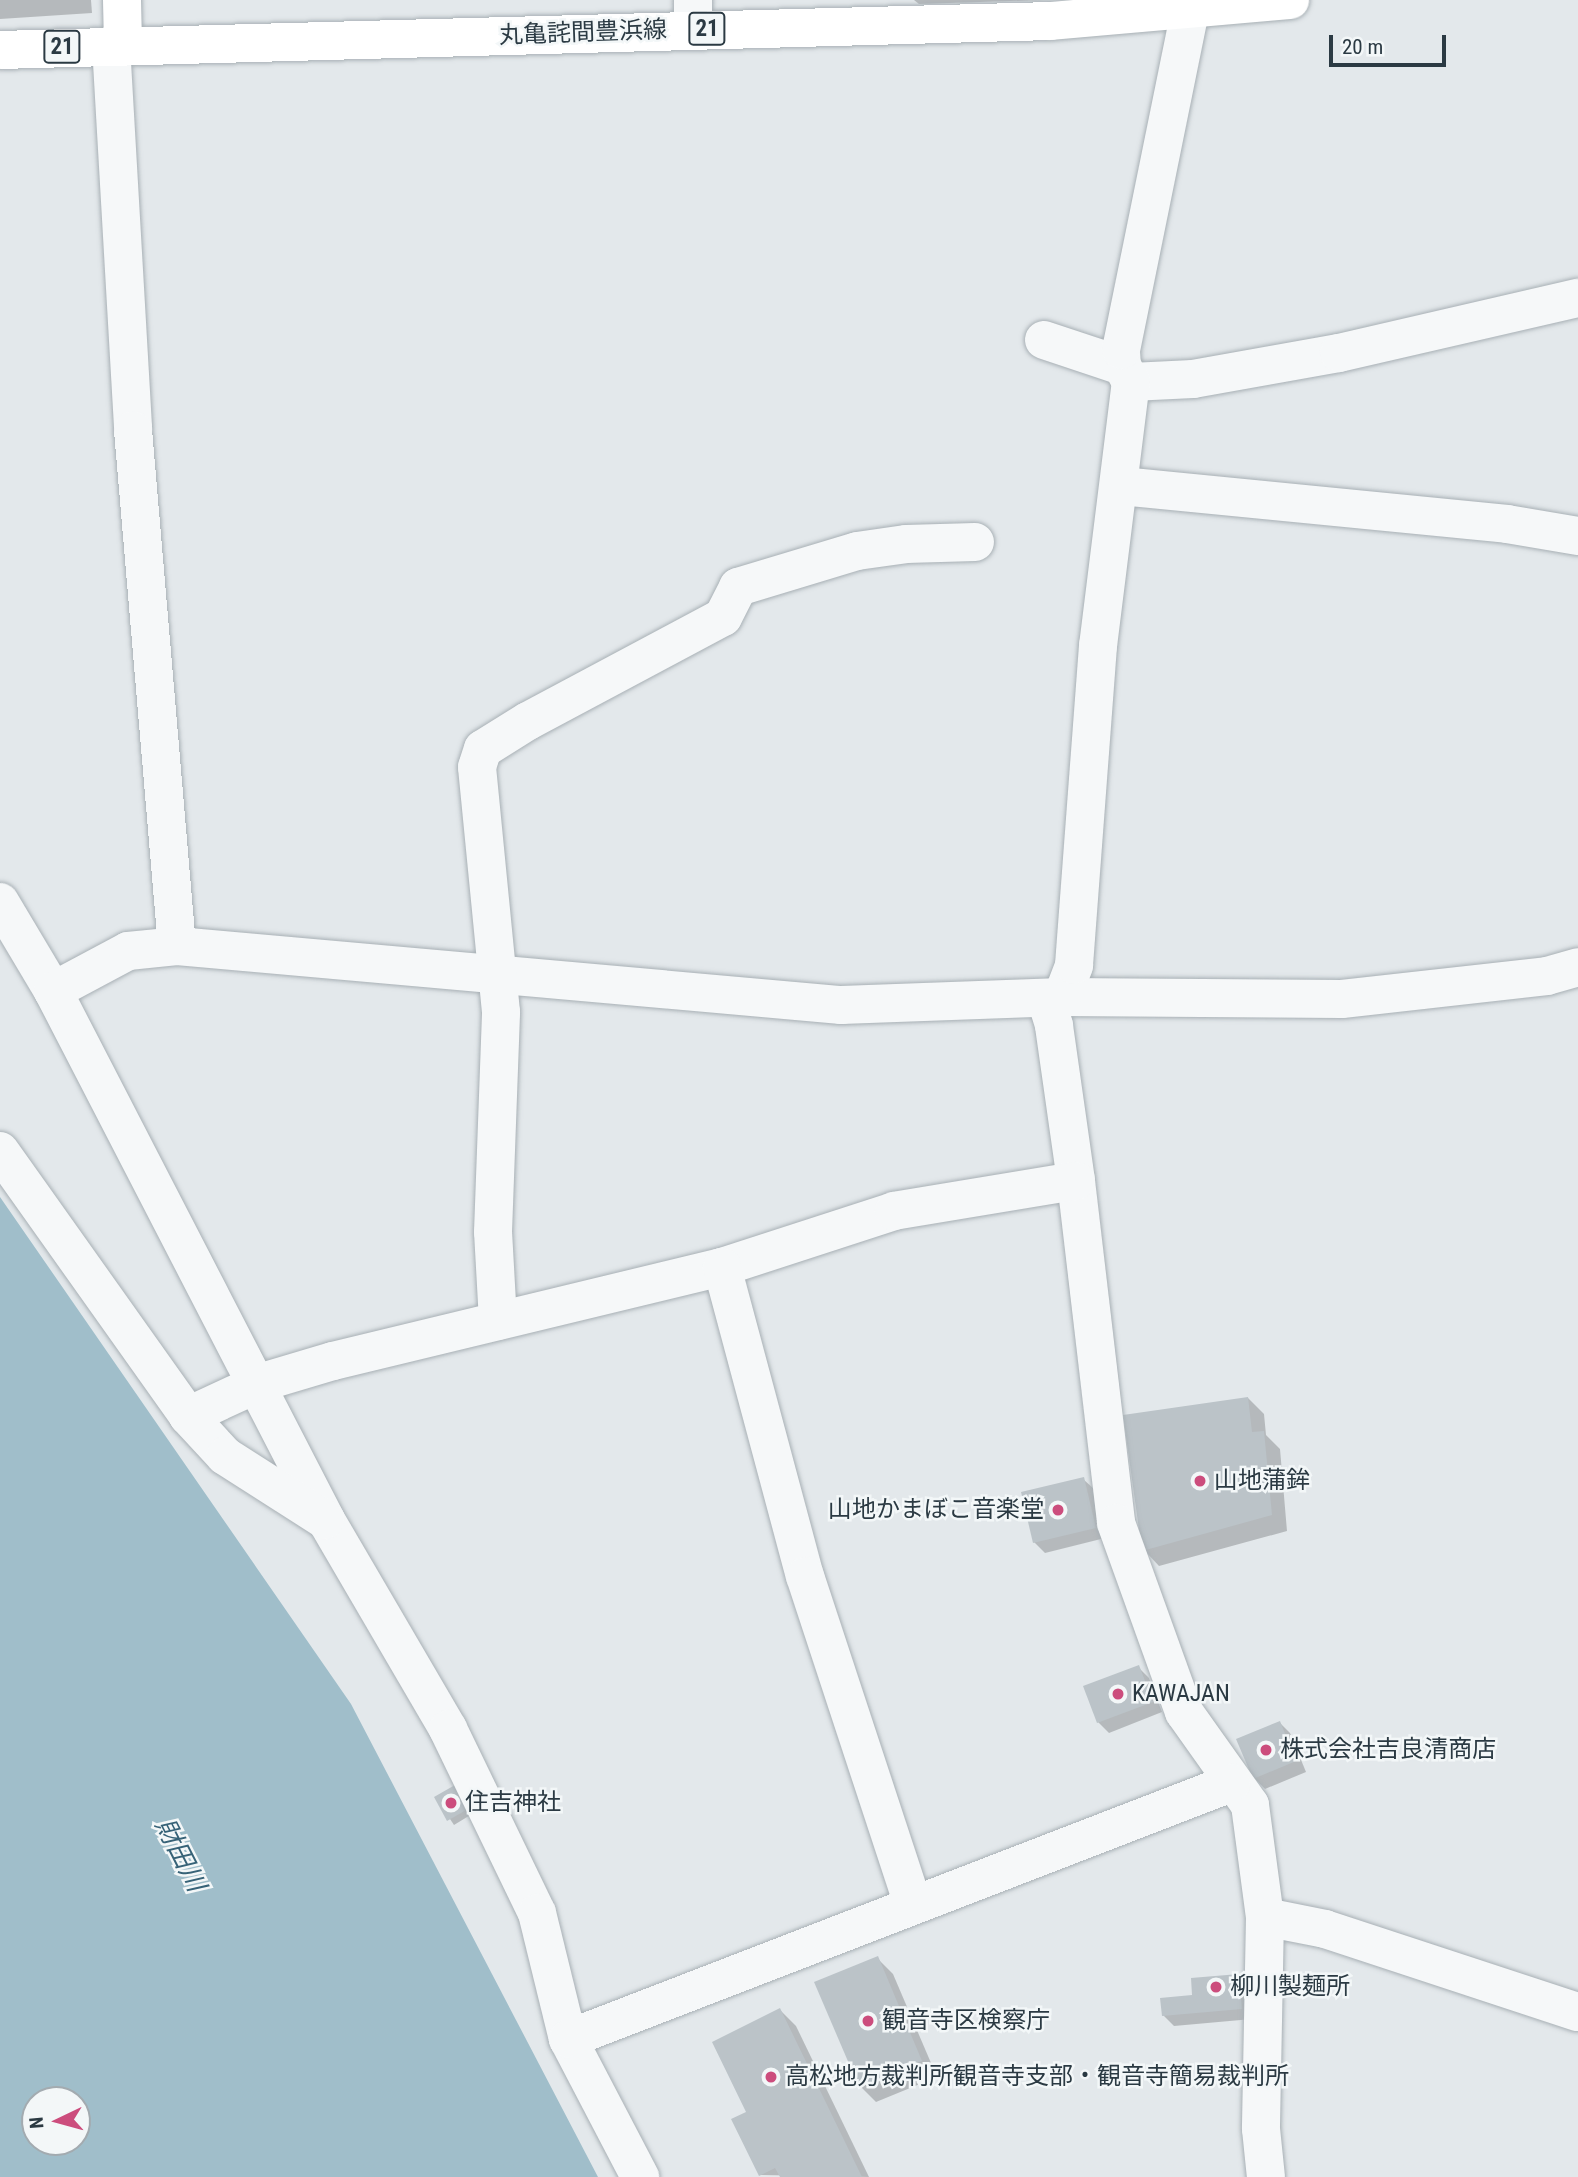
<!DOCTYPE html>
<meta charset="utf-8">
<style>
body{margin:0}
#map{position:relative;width:1578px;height:2177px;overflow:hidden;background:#e3e8eb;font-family:"Roboto Condensed","Noto Sans JP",sans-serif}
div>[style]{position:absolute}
.water>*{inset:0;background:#a0beca}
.shadow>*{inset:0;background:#0003}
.building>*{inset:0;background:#bbc3c8}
.roads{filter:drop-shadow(0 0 2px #a8b0b5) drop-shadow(0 0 2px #a8b0b5)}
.minor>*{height:38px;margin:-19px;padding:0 19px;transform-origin:19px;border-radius:19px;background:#f6f8f9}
.major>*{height:38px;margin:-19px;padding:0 19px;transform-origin:19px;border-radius:19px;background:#fff}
.dots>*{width:19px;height:19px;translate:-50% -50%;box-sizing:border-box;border:4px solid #f3f7f8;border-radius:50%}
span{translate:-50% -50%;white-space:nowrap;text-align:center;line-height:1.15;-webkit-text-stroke:5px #f3f7f8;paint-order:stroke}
.shield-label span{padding:2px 5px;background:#f3f7f8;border:2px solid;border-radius:5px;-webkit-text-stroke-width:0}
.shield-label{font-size:23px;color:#2b3a43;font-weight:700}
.street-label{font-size:24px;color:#2b3a43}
.poi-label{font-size:24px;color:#2b3a43}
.left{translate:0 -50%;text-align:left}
.right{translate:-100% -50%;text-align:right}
.water-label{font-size:26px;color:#366277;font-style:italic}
.north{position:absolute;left:21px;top:2086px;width:70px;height:70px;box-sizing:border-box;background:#f3f7f8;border:2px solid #a3abb0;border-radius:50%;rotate:265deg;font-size:19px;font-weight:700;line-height:28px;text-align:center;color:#2b3a43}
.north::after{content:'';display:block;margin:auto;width:24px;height:32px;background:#cc4d7d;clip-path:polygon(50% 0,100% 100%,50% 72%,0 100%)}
.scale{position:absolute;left:1329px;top:35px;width:117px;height:32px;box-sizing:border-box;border:4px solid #2b3a43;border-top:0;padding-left:9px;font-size:21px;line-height:24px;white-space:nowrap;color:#2b3a43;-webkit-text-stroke:5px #f3f7f8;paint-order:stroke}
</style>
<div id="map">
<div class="water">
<div style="clip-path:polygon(evenodd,0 1197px,351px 1704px,598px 2177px,0 2177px,0 1197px,35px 2100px,77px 2100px,77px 2142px,35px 2142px,35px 2100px)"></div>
</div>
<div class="shadow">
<div style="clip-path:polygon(0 0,91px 0,92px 13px,0 19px)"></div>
<div style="clip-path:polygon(914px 0,1044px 0,919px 4px)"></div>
<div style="clip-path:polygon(1248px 1398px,1264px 1414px,1266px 1435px,1280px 1449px,1287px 1531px,1159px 1566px,1144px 1550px)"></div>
<div style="clip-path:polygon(1083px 1479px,1094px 1489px,1105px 1538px,1045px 1553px,1034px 1542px)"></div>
<div style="clip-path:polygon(1138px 1667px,1149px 1678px,1162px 1712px,1109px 1733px,1098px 1722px)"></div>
<div style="clip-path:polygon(1280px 1723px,1290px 1733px,1306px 1772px,1265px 1789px,1254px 1778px)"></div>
<div style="clip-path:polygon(455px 1788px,472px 1814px,454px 1825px,436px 1798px)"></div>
<div style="clip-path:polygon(877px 1958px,893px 1974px,937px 2077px,876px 2102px,860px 2086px)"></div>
<div style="clip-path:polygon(1239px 1976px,1249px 1986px,1252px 2019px,1174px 2026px,1163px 2015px)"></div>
<div style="clip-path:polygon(780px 2010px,796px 2026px,869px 2177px,761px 2175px,748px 2112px)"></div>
</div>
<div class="building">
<div style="clip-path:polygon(1248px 1397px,1252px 1432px,1264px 1431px,1272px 1515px,1142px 1551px,1123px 1415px)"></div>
<div style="clip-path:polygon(1084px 1477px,1096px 1528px,1033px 1543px,1021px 1492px)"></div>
<div style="clip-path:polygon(1139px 1665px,1153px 1702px,1097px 1723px,1083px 1686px)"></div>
<div style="clip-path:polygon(1280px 1721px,1296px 1761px,1253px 1779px,1236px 1739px)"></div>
<div style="clip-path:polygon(455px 1785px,468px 1809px,447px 1821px,434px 1797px)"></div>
<div style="clip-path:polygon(878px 1956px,922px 2061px,859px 2087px,814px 1982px)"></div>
<div style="clip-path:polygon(1239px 1974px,1242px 2009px,1162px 2016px,1160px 1998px,1192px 1995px,1191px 1978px)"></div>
<div style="clip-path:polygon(780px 2008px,862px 2177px,780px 2177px,775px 2168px,759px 2176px,731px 2119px,746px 2112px,712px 2042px)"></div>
</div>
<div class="roads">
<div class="minor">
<div style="left:693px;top:0;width:30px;rotate:90deg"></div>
<div style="left:111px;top:45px;width:386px;rotate:86.7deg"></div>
<div style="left:133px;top:430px;width:518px;rotate:85.13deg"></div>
<div style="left:1044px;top:340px;width:82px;rotate:18.4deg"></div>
<div style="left:1131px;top:382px;width:62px;rotate:-2.8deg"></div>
<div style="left:1193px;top:379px;width:148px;rotate:-10.1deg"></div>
<div style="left:1339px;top:353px;width:245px;rotate:-13deg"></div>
<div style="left:1121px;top:486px;width:388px;rotate:5.6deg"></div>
<div style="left:1507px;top:524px;width:72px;rotate:9.6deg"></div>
<div style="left:0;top:902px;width:104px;rotate:59.2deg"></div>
<div style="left:53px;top:991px;width:595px;rotate:62.7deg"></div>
<div style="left:326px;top:1520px;width:242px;rotate:59.7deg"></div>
<div style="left:448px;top:1729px;width:204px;rotate:64.2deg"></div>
<div style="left:537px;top:1913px;width:130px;rotate:76.2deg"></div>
<div style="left:568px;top:2039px;width:156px;rotate:62.4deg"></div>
<div style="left:53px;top:991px;width:85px;rotate:-28.1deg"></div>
<div style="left:128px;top:951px;width:49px;rotate:-5.8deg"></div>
<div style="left:177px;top:946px;width:667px;rotate:5.08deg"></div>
<div style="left:841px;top:1005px;width:221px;rotate:-2.1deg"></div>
<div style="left:1062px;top:997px;width:280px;rotate:0.4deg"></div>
<div style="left:1342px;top:999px;width:206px;rotate:-6.4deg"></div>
<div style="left:1547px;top:976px;width:32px;rotate:-16deg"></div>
<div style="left:1062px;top:997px;width:34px;rotate:-69deg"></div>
<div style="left:1074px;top:965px;width:320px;rotate:-85.7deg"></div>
<div style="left:1098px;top:646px;width:266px;rotate:-82.9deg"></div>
<div style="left:1131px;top:382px;width:18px;rotate:-119deg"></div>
<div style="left:1122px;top:366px;width:16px;rotate:-94deg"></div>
<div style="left:1121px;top:350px;width:357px;rotate:-78.5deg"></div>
<div style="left:1046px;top:999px;width:28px;rotate:73deg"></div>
<div style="left:1054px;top:1026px;width:157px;rotate:81.9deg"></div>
<div style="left:1076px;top:1181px;width:344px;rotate:83.3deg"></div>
<div style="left:1116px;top:1523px;width:201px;rotate:70.2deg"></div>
<div style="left:1184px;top:1712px;width:114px;rotate:54.6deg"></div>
<div style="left:1250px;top:1805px;width:113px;rotate:82.4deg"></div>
<div style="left:1265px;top:1917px;width:212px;rotate:91.1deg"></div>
<div style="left:1261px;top:2129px;width:48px;rotate:84.1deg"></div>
<div style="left:0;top:1151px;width:325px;rotate:54.6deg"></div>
<div style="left:188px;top:1416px;width:78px;rotate:-24.9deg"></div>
<div style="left:259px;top:1383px;width:77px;rotate:-16.6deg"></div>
<div style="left:333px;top:1361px;width:400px;rotate:-13.6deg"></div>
<div style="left:722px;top:1267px;width:181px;rotate:-18deg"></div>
<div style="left:894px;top:1211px;width:184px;rotate:-9.4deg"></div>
<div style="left:722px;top:1267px;width:320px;rotate:75deg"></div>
<div style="left:805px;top:1576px;width:346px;rotate:71.8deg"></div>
<div style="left:498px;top:1321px;width:89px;rotate:-93.2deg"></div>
<div style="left:493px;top:1232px;width:220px;rotate:-87.9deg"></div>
<div style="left:501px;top:1012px;width:246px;rotate:-95.6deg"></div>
<div style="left:477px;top:767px;width:19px;rotate:-72deg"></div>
<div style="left:483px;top:749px;width:53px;rotate:-31.9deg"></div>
<div style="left:528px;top:721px;width:221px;rotate:-28.1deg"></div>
<div style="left:723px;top:617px;width:34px;rotate:-63deg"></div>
<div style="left:738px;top:587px;width:124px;rotate:-16.8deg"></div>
<div style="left:857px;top:551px;width:49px;rotate:-8.1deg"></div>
<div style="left:906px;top:544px;width:69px;rotate:-1.7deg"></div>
<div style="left:188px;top:1416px;width:54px;rotate:47.2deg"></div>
<div style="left:225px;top:1456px;width:119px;rotate:32.6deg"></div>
<div style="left:1265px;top:1917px;width:61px;rotate:11.3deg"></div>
<div style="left:1325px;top:1929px;width:266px;rotate:18.2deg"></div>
<div style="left:568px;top:2039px;width:711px;rotate:-21.11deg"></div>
</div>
<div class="major">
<div style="left:122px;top:0;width:45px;rotate:88.7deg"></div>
<div style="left:0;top:50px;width:1051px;rotate:-1.58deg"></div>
<div style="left:1051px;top:21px;width:240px;rotate:-5deg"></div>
</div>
</div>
<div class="dots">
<div style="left:1200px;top:1481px;background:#cc4d7d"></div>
<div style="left:1058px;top:1510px;background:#cc4d7d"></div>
<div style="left:1118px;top:1694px;background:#cc4d7d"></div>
<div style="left:1266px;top:1750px;background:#cc4d7d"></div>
<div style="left:451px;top:1803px;background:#cc4d7d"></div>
<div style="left:1216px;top:1987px;background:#cc4d7d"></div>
<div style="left:868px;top:2021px;background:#cc4d7d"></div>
<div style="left:771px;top:2077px;background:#cc4d7d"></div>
</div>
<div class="shield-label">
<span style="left:707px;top:29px">21</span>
<span style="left:62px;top:47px">21</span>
</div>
<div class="street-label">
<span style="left:583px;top:33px;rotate:-2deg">丸亀詫間豊浜線</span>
</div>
<div class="poi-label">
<span class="left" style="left:1214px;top:1481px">山地蒲鉾</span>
<span class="right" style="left:1044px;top:1510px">山地かまぼこ音楽堂</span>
<span class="left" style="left:1132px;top:1694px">KAWAJAN</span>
<span class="left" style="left:1280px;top:1750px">株式会社吉良清商店</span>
<span class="left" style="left:465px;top:1803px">住吉神社</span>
<span class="left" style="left:1230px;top:1987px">柳川製麺所</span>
<span class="left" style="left:882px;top:2021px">観音寺区検察庁</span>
<span class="left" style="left:785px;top:2077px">高松地方裁判所観音寺支部・観音寺簡易裁判所</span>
</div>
<div class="water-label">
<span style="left:180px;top:1855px;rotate:63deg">財田川</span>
</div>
<div class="north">N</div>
<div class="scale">20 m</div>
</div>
